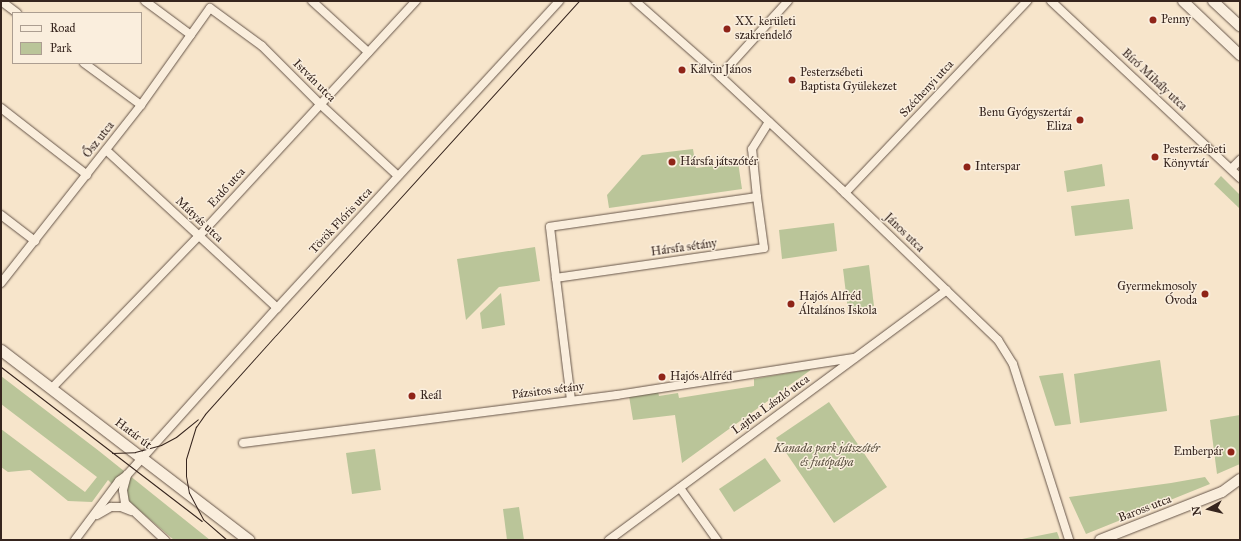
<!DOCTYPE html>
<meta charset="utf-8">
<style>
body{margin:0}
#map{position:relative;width:1241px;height:541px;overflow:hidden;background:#f7e5cb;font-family:"IM FELL Great Primer",serif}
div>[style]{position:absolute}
.green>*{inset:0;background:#bac599}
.roads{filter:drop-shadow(0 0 1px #665549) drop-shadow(0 0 1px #665549)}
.minor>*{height:8px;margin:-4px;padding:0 4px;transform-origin:4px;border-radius:4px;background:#faeedd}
.tertiary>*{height:10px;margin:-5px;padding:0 5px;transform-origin:5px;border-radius:5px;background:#faeedd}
.secondary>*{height:11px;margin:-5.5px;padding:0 5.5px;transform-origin:5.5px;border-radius:5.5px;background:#faeedd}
.tram>*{height:1px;margin:-0.5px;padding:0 0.5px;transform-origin:0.5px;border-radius:0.5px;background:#36251e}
.dots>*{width:11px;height:11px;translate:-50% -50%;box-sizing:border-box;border:2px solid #faeedd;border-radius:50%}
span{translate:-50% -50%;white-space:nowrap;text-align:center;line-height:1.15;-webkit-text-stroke:3px #faeedd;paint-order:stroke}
.poi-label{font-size:12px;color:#36251e}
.left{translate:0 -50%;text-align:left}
.right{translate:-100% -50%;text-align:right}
.street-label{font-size:12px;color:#36251e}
.park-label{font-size:12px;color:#574d3d;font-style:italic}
.frame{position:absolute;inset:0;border:2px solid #36251e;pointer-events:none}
.legend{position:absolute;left:12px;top:12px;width:130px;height:52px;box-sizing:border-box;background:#faeedd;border:1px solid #ac9e91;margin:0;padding:5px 7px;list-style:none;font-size:12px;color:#36251e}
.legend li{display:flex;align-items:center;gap:8px;height:20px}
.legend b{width:20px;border:1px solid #ac9e91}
.north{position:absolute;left:1189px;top:489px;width:40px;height:40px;-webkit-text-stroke:3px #faeedd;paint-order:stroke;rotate:262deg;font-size:11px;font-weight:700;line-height:16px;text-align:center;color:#36251e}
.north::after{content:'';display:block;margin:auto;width:14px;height:18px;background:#36251e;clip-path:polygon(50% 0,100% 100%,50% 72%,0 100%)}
</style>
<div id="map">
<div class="green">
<div style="clip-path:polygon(693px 149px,696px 168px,738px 162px,742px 189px,609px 208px,607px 195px,642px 155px)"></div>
<div style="clip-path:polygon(1102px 164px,1105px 186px,1067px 192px,1064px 171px)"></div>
<div style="clip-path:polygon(1221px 176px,1240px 195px,1239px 208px,1214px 184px)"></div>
<div style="clip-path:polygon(1129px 199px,1133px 229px,1075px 236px,1071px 206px)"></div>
<div style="clip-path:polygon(834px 223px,837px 251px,782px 259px,779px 230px)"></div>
<div style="clip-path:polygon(535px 247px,540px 281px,499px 287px,466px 320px,457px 259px)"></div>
<div style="clip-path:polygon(869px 265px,874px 306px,848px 310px,843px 269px)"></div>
<div style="clip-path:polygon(501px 293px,505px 325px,482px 329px,480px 313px)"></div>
<div style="clip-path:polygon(1160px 360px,1167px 411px,1080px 423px,1074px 374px)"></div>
<div style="clip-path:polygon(812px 369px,682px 463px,675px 415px,633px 420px,629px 396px,658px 392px,659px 396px,678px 393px,679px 398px,754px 386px,754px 379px)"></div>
<div style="clip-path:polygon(1063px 373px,1071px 424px,1055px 426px,1039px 376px)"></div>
<div style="clip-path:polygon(1px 376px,99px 451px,210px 540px,174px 540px,132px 504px,108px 480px,92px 502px,68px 501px,30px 470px,8px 472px,1px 467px,1px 429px,85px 492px,97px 477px,1px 404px)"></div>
<div style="clip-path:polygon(829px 402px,887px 487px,834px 523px,776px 438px)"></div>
<div style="clip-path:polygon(1240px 415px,1240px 464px,1217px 474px,1210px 420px)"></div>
<div style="clip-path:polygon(375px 449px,381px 490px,352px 494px,346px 453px)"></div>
<div style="clip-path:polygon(765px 458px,781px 481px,734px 512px,719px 489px)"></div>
<div style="clip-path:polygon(1205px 477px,1210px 484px,1086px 534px,1069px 497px,1171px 483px)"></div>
<div style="clip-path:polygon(519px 507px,524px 540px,507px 540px,503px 509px)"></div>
<div style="clip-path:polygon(1057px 532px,1060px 540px,1017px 540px)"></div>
</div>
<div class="roads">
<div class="minor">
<div style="left:1px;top:1px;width:20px;rotate:37deg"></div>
<div style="left:145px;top:1px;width:57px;rotate:36.5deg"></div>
<div style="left:312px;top:1px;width:76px;rotate:42.3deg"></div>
<div style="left:635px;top:1px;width:113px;rotate:41.4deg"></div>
<div style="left:720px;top:76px;width:166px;rotate:43deg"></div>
<div style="left:841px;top:189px;width:218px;rotate:43.9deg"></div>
<div style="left:998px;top:340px;width:28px;rotate:58deg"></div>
<div style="left:1013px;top:364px;width:185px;rotate:72.3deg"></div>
<div style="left:1051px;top:1px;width:259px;rotate:43.1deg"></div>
<div style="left:84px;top:63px;width:71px;rotate:36.4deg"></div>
<div style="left:720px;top:76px;width:101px;rotate:-47.8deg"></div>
<div style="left:1px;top:108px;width:109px;rotate:37.9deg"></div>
<div style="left:106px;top:150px;width:233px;rotate:42.7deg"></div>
<div style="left:1231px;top:169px;width:13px;rotate:-45deg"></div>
<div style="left:845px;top:193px;width:265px;rotate:-46.5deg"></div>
<div style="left:757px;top:197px;width:48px;rotate:-95.9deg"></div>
<div style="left:752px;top:149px;width:32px;rotate:-58deg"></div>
<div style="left:1px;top:215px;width:43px;rotate:37.4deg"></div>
<div style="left:556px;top:278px;width:210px;rotate:-8.2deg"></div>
<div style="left:764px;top:248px;width:51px;rotate:-97.8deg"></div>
<div style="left:757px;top:197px;width:209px;rotate:171.8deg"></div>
<div style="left:550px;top:227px;width:51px;rotate:83.3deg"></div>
<div style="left:556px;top:278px;width:123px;rotate:83deg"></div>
<div style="left:1px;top:283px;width:226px;rotate:-51.8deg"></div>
<div style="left:141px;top:105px;width:119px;rotate:-54.6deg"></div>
<div style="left:210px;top:8px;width:64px;rotate:36.2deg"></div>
<div style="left:262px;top:46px;width:82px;rotate:45deg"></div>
<div style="left:320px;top:104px;width:106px;rotate:42.7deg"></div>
<div style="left:51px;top:389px;width:213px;rotate:-46deg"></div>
<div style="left:199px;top:236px;width:320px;rotate:-47.3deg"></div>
<div style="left:243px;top:443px;width:377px;rotate:-7.3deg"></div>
<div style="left:617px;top:395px;width:240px;rotate:-8.9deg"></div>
<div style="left:680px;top:488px;width:64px;rotate:54.6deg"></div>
<div style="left:97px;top:515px;width:16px;rotate:-30deg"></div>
<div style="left:111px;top:507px;width:10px"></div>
<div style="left:121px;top:507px;width:11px;rotate:22deg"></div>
<div style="left:75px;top:540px;width:74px;rotate:-53.3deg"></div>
<div style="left:119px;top:481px;width:10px;rotate:-37deg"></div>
<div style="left:165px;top:540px;width:54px;rotate:-137.2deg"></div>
<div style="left:125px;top:503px;width:13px;rotate:-99deg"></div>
<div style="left:123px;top:490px;width:16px;rotate:-75deg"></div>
<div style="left:127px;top:475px;width:224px;rotate:-48.1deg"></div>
<div style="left:277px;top:308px;width:417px;rotate:-47.4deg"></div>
<div style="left:609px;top:540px;width:420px;rotate:-36.5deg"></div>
</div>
<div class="tertiary">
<div style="left:1183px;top:1px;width:79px;rotate:43.5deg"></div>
<div style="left:1213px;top:1px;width:37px;rotate:43deg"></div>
<div style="left:1100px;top:540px;width:131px;rotate:-21.5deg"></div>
<div style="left:1222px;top:492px;width:22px;rotate:-36deg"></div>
</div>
<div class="secondary">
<div style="left:1px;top:350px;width:312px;rotate:37.5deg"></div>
</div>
</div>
<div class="tram">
<div style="left:1px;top:367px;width:253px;rotate:37.5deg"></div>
<div style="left:112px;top:453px;width:23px;rotate:-2deg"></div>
<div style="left:135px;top:452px;width:27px;rotate:-15deg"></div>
<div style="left:161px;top:445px;width:17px;rotate:-28deg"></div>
<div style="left:176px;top:437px;width:28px;rotate:-39deg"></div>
<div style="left:227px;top:540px;width:32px;rotate:-139deg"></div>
<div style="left:203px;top:519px;width:30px;rotate:-118deg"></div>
<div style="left:189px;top:493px;width:17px;rotate:-100deg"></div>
<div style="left:186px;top:476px;width:17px;rotate:-90deg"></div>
<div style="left:186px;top:459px;width:34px;rotate:-73deg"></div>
<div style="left:196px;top:427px;width:16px;rotate:-55deg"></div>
<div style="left:205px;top:414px;width:106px;rotate:-48.1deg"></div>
<div style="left:276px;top:335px;width:451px;rotate:-47.8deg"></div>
</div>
<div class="dots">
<div style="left:1153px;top:20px;background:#8f2418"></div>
<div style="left:727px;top:29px;background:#8f2418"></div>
<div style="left:682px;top:70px;background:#8f2418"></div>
<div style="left:792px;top:80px;background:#8f2418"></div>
<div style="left:1080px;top:120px;background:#8f2418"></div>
<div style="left:1155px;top:157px;background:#8f2418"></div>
<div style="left:672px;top:162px;background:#8f2418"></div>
<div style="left:967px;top:167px;background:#8f2418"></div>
<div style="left:1205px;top:294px;background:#8f2418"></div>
<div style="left:791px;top:304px;background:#8f2418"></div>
<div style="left:662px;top:377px;background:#8f2418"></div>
<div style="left:412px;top:396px;background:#8f2418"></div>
<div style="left:1231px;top:452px;background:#8f2418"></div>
</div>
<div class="poi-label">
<span class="left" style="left:1161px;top:20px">Penny</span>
<span class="left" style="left:735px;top:29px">XX. kerületi<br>szakrendelő</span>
<span class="left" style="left:690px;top:70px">Kálvin János</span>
<span class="left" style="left:800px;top:80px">Pesterzsébeti<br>Baptista Gyülekezet</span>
<span class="right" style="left:1072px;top:120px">Benu Gyógyszertár<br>Eliza</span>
<span class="left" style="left:1163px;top:157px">Pesterzsébeti<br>Könyvtár</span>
<span class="left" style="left:680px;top:162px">Hársfa játszótér</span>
<span class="left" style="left:975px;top:167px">Interspar</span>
<span class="right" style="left:1197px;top:294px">Gyermekmosoly<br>Óvoda</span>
<span class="left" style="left:799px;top:304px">Hajós Alfréd<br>Általános Iskola</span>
<span class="left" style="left:670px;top:377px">Hajós Alfréd</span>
<span class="left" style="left:420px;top:396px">Reál</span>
<span class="right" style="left:1223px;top:452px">Emberpár</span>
</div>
<div class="street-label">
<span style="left:1154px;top:80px;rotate:43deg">Bíró Mihály utca</span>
<span style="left:314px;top:81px;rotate:45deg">István utca</span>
<span style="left:927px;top:89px;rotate:-47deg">Széchenyi utca</span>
<span style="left:99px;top:140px;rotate:-52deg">Ősz utca</span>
<span style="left:227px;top:188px;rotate:-48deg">Erdő utca</span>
<span style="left:199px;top:220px;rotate:43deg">Mátyás utca</span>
<span style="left:341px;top:221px;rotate:-47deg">Török Flóris utca</span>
<span style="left:904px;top:233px;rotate:44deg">János utca</span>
<span style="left:684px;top:248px;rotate:-8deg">Hársfa sétány</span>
<span style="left:548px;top:391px;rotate:-7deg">Pázsitos sétány</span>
<span style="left:771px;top:405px;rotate:-36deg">Lajtha László utca</span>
<span style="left:133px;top:434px;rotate:37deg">Határ út</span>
<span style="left:1145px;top:509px;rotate:-21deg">Baross utca</span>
</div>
<div class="park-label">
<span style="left:827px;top:456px">Kanada park játszótér<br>és futópálya</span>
</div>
<div class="frame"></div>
<ul class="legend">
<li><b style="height:5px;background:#faeedd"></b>Road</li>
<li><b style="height:11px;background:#bac599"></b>Park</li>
</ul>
<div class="north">N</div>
</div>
